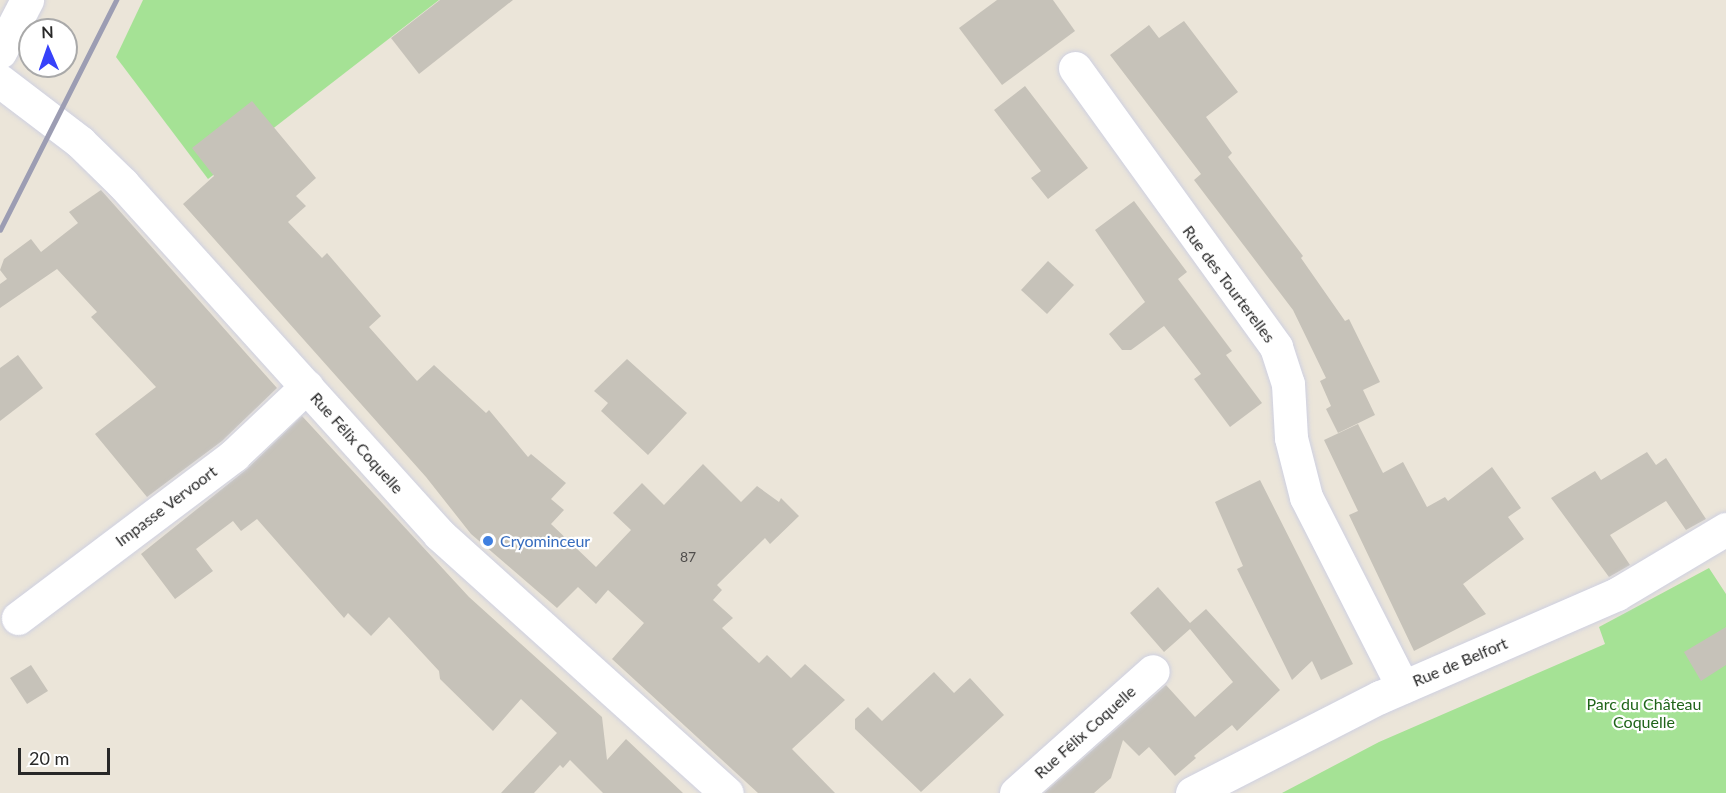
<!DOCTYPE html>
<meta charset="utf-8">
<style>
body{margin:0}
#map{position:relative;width:1726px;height:793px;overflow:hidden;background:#ebe5d9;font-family:Lato,sans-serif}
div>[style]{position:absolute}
.green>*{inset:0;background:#a5e295}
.building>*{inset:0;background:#c6c2b9}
.roads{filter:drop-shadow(0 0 2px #ced0e1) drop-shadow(0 0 2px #ced0e1)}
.minor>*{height:33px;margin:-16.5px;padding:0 16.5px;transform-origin:16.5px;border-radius:16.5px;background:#fff}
.rail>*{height:4.5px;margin:-2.25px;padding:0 2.25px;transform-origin:2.25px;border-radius:2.25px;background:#9c9db3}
.dots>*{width:16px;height:16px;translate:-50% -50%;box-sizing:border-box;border:3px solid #fff;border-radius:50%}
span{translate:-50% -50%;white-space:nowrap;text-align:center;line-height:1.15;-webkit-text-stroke:4.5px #fff;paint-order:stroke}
.number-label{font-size:14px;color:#504e4c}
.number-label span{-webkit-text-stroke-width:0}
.street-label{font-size:16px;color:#282828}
.shop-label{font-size:16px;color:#366cbe}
.left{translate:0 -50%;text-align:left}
.park-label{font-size:16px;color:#1f6419}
.north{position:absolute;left:18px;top:18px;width:60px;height:60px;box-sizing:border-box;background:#fff;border:2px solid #a9a9a9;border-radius:50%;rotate:358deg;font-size:16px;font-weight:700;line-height:24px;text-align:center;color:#282828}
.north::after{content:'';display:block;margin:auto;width:21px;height:27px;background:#3742fa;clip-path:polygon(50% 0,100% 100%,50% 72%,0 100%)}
.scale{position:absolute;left:18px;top:748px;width:92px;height:27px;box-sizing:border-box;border:3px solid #282828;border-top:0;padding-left:8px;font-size:18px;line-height:21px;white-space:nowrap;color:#282828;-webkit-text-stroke:4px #fff;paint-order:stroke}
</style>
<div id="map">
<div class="green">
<div style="clip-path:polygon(143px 0,439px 0,208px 179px,116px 57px)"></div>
<div style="clip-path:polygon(1709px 568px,1726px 594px,1726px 793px,1282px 793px,1379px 742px,1605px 644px,1599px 627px)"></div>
</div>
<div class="building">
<div style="clip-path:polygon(440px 0,513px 0,419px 74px,391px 38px)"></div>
<div style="clip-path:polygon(997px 0,1053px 0,1075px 31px,1002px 85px,959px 28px)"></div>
<div style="clip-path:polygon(1184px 21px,1238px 92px,1206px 117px,1232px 153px,1228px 157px,1303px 256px,1301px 258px,1345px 321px,1349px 319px,1380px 382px,1363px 390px,1375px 415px,1338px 433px,1326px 409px,1331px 406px,1320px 381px,1326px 378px,1293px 310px,1194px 180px,1201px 174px,1110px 55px,1149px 25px,1159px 38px)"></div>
<div style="clip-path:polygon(1025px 86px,1088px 168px,1048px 199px,1031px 178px,1041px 171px,994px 110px)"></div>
<div style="clip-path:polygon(252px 101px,316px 178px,296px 196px,306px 206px,288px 222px,322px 258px,327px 253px,381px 316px,369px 327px,417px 381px,434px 365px,486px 413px,489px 410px,528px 457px,531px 454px,566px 483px,551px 499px,564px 510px,551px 524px,596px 567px,631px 530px,613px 513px,642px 483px,664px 505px,703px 464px,741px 502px,757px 486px,779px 502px,781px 498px,799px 516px,770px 544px,765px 538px,717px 585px,722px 590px,713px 600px,733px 618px,722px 628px,759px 663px,767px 655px,791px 678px,805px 664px,845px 700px,792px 749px,835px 793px,758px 793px,612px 659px,644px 623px,608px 590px,596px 604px,578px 587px,557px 608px,471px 534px,426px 477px,183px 204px,214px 176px,192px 148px)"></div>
<div style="clip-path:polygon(101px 190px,277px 388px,222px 441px,147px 497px,95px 434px,156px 387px,91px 317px,97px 312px,57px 269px,0 308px,0 284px,7px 279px,0 270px,4px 259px,31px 239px,41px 252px,78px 223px,69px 212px)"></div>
<div style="clip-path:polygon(1134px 201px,1187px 272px,1178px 279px,1232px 351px,1226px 355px,1262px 403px,1230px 427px,1194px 379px,1201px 374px,1164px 326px,1131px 350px,1122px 350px,1109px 334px,1145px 302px,1095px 230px)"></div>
<div style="clip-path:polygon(1048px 261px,1074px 285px,1047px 314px,1021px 290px)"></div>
<div style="clip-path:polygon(18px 355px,43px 388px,0 421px,0 368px)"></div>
<div style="clip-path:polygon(627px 359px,687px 413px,648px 455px,601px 411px,608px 403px,594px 391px)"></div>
<div style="clip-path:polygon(302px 416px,469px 597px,602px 717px,607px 760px,626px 739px,683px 793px,603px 793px,570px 760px,563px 768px,560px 765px,534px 793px,501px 793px,557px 733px,521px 699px,493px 731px,440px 679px,439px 671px,389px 617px,371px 636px,348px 613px,344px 618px,257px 519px,241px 531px,233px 521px,196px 549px,213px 571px,175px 599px,141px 554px,247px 469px)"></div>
<div style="clip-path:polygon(1358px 424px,1383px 473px,1403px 462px,1427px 507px,1445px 497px,1448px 501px,1492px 467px,1521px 508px,1508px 517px,1524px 539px,1463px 584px,1486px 614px,1414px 651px,1349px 515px,1358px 511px,1324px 440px)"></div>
<div style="clip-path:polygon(1647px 452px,1656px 465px,1666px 458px,1706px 519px,1686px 530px,1666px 501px,1610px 535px,1630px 565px,1609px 577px,1551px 498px,1595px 471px,1601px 480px)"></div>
<div style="clip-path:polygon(1260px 480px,1353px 664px,1321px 680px,1312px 661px,1292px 680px,1237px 569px,1243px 566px,1215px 502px)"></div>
<div style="clip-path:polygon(1158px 587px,1190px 623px,1206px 609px,1280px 690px,1237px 731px,1232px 725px,1194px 756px,1196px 758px,1175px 776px,1149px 747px,1139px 756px,1123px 740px,1111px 778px,1094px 793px,1044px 793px,1166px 685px,1195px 717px,1233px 682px,1190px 629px,1164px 652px,1130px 613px)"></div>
<div style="clip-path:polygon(1726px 627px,1726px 665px,1701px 681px,1684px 652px)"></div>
<div style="clip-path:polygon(31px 665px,48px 691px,27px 704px,10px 678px)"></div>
<div style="clip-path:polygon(934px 672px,954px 693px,970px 678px,1004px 715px,921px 792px,855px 729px,855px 719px,868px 707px,882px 721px)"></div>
</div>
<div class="roads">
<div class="minor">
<div style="left:0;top:52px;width:59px;rotate:-62.6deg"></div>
<div style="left:1075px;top:68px;width:344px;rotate:54.2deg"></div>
<div style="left:1276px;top:347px;width:39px;rotate:72deg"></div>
<div style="left:1288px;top:384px;width:54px;rotate:86.8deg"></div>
<div style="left:1291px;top:438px;width:61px;rotate:75.7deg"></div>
<div style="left:1306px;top:497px;width:213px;rotate:63deg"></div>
<div style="left:0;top:81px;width:101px;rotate:37.3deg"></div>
<div style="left:80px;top:142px;width:60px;rotate:44.3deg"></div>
<div style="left:123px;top:184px;width:472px;rotate:47.9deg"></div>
<div style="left:439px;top:534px;width:387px;rotate:42deg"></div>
<div style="left:18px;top:618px;width:271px;rotate:-37deg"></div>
<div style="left:234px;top:455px;width:100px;rotate:-43.4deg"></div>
<div style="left:1016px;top:793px;width:183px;rotate:-41.7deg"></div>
<div style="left:1192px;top:793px;width:211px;rotate:-27.1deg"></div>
<div style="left:1380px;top:697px;width:258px;rotate:-23.5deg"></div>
<div style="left:1617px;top:594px;width:127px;rotate:-30.8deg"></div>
</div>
</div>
<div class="rail">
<div style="left:0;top:230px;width:258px;rotate:-63.2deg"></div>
</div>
<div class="dots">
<div style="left:488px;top:541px;background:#3f7fe0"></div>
</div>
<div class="number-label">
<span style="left:688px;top:557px">87</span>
</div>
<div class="street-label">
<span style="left:1229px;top:284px;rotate:53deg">Rue des Tourterelles</span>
<span style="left:357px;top:443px;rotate:48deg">Rue Félix Coquelle</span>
<span style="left:166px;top:506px;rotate:-37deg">Impasse Vervoort</span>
<span style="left:1460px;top:662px;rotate:-23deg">Rue de Belfort</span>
<span style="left:1085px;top:732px;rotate:-42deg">Rue Félix Coquelle</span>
</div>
<div class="shop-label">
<span class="left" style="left:500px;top:541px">Cryominceur</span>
</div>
<div class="park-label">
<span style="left:1644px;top:713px">Parc du Château<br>Coquelle</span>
</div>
<div class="north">N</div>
<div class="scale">20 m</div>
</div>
